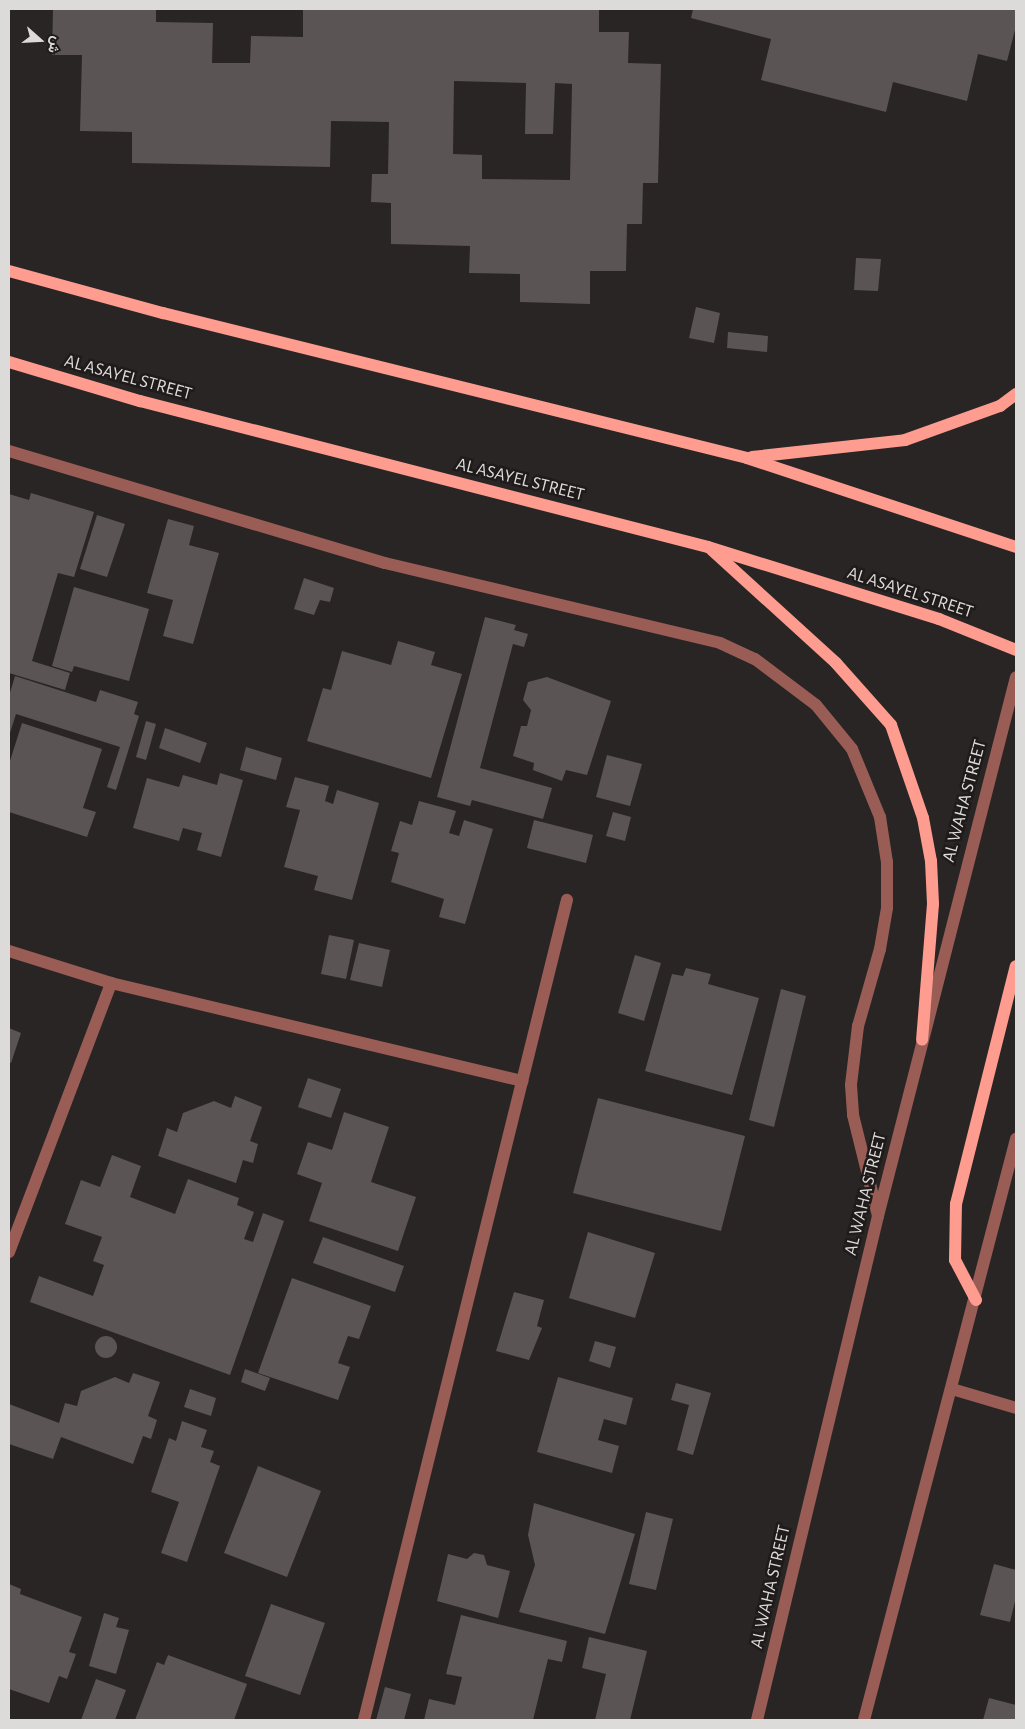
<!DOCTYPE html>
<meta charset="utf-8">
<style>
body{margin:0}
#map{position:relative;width:1025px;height:1729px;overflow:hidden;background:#292524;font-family:"Alegreya Sans",Vazirmatn,sans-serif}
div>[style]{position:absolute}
.building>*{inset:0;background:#5a5454}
.round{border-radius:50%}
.minor>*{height:12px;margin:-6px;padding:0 6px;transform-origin:6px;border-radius:6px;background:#995d56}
.major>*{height:12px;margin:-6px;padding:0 6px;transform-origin:6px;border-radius:6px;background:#fe9c90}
span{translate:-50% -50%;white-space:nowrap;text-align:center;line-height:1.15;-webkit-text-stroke:5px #201b1b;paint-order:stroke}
.street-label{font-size:18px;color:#dddada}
.frame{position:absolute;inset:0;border:10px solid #dddada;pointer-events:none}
.north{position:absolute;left:15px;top:15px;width:50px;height:50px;-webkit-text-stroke:4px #201b1b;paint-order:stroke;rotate:109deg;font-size:14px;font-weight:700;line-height:20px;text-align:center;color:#dddada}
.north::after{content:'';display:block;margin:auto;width:18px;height:22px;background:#dddada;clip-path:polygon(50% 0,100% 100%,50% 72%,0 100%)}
</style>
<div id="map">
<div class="building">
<div style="clip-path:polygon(evenodd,53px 9px,156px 9px,156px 22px,213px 23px,212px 63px,250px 63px,251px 36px,303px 37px,303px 9px,599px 9px,599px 32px,629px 32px,628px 63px,661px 64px,658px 183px,643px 183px,642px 224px,627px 224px,626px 271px,590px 271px,590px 304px,520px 302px,520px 274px,469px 273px,470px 246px,391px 244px,391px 203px,371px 202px,372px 174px,388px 174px,389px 122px,331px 121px,330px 167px,132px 163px,132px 132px,80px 131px,82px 55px,52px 55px,53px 9px,454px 81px,526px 83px,525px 134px,553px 134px,555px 83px,572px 84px,570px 180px,482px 179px,482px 155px,453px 154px,454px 81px)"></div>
<div style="clip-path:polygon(693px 9px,1016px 9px,1016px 26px,1007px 61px,978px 54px,967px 101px,893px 82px,886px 112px,761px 80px,771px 39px,691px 18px)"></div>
<div style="clip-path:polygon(856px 258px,881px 259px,878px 291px,854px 290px)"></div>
<div style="clip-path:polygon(696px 307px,720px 313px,714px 343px,689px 338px)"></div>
<div style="clip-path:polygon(728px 332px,768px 336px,767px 352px,727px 348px)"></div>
<div style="clip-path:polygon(31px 493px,94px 512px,74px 577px,58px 573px,32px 661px,70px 673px,65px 690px,9px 673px,9px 494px,29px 500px)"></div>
<div style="clip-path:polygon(97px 515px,125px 524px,107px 577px,80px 569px)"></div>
<div style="clip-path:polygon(168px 519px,194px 526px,189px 545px,219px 553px,193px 644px,163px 636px,173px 600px,147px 593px)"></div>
<div style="clip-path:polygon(304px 578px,334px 588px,330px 602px,320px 600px,314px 615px,294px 609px)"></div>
<div style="clip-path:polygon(74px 587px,149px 609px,129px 681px,74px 666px,72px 672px,52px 666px)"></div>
<div style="clip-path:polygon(485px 617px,516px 625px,514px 630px,528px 634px,524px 647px,513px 644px,480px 768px,552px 788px,543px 819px,472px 800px,470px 806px,437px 797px)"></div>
<div style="clip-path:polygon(398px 641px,435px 652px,431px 665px,462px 674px,431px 778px,307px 741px,323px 688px,331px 690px,342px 651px,391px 665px)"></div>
<div style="clip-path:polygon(15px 676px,96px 702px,100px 690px,138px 702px,134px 714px,139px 716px,116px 790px,107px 787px,120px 747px,16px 714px,9px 736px,9px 696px)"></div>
<div style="clip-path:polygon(547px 677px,611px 701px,587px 775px,566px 770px,562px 781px,533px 770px,534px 763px,513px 756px,521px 726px,527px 726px,531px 710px,523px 700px,528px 682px)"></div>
<div style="clip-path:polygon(146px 721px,156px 724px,146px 760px,136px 757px)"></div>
<div style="clip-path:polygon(22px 723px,102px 749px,83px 808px,96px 812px,87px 837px,9px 812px,9px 764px)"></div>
<div style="clip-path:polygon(165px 728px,207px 743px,200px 763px,159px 748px)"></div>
<div style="clip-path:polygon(246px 747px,282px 758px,276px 780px,240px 770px)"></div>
<div style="clip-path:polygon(607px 755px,642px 764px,630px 806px,596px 797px)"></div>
<div style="clip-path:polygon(220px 773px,243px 780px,221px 857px,197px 850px,202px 833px,183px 828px,179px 841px,133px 828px,147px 778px,179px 787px,183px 775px,217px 785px)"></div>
<div style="clip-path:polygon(295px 777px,329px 786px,325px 801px,333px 804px,337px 790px,379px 803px,352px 900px,314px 890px,318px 876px,284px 867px,300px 810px,286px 807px)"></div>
<div style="clip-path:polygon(419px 801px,456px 811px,449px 833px,459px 836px,464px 820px,493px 829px,465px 924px,439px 917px,444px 899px,391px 882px,399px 853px,391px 851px,400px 821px,412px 825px)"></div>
<div style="clip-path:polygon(613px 812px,631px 817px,625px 841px,606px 836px)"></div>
<div style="clip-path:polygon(534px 820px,593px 835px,586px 863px,527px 848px)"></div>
<div style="clip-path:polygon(329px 935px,354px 940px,346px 979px,321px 974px)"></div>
<div style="clip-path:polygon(359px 943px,390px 950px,382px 987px,350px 980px)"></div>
<div style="clip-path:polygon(635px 955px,661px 963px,644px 1021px,618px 1013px)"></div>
<div style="clip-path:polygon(686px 968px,711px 974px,708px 984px,759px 998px,732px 1095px,645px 1071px,672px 974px,683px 976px)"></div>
<div style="clip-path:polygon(781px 989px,806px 996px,774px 1127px,749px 1120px)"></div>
<div style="clip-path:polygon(9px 1028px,21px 1033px,11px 1063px,9px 1062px)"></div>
<div style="clip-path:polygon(308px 1078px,341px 1089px,331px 1118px,298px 1107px)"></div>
<div style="clip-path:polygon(235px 1096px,262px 1107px,250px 1141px,258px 1144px,253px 1163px,243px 1160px,236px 1183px,158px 1156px,167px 1128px,177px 1132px,183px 1113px,214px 1101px,231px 1108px)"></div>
<div style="clip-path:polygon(598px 1098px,745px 1136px,721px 1231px,573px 1193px)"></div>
<div style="clip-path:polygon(344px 1112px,389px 1127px,371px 1182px,416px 1197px,398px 1251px,309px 1221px,322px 1183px,297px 1174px,308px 1142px,332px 1150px)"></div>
<div style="clip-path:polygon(112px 1155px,141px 1166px,130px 1197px,175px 1214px,188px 1179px,239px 1198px,237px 1205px,254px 1212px,244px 1239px,253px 1242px,263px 1213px,284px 1221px,230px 1375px,30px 1302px,39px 1276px,93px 1296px,104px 1265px,93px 1261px,102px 1237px,65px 1224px,81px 1180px,100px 1187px)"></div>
<div style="clip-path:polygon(588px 1232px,655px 1253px,635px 1318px,569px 1298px)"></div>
<div style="clip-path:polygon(323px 1237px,404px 1266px,395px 1292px,313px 1263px)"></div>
<div style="clip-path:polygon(292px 1278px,371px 1306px,359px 1339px,348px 1336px,338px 1363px,350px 1367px,338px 1400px,258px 1373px)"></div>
<div style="clip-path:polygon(514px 1292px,544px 1300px,537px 1326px,542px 1328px,529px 1360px,496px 1351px)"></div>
<div class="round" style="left:95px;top:1336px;width:22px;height:22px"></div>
<div style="clip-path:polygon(595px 1341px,616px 1347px,610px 1368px,589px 1361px)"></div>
<div style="clip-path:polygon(245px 1369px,270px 1378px,265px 1391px,241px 1382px)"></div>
<div style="clip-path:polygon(133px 1373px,160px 1382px,148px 1416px,157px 1420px,151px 1439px,143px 1436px,133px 1464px,61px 1437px,53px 1459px,9px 1444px,9px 1404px,59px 1423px,65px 1403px,77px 1406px,81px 1391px,115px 1377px,129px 1383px)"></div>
<div style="clip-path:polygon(558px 1377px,633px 1398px,626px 1425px,604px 1419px,598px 1440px,619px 1446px,612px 1473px,537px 1452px)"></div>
<div style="clip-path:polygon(676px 1383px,711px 1393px,693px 1455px,677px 1450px,689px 1405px,671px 1400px)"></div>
<div style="clip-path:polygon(190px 1389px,216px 1398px,211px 1416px,184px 1407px)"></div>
<div style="clip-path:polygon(182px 1421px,207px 1430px,201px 1447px,214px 1451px,210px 1462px,220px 1466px,187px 1562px,161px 1553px,179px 1502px,151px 1492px,169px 1438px,176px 1441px)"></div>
<div style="clip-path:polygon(258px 1466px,321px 1491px,287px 1577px,224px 1553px)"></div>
<div style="clip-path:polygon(534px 1503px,635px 1534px,605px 1634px,519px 1612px,535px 1565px,528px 1535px)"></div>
<div style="clip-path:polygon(646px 1512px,673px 1519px,656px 1590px,629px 1584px)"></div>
<div style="clip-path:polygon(474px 1553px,484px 1555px,487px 1565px,510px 1571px,498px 1618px,437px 1601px,448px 1554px,467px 1559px)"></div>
<div style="clip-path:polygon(994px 1564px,1016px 1570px,1016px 1597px,1010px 1622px,980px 1615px)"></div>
<div style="clip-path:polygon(9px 1584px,21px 1589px,20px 1594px,82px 1617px,69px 1652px,76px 1654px,67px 1679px,59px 1676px,49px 1703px,9px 1689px)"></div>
<div style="clip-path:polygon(271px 1604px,325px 1623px,300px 1695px,245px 1676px)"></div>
<div style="clip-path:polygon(104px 1613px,119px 1618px,116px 1627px,129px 1630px,116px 1674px,89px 1666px)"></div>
<div style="clip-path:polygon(461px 1615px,567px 1641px,562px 1662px,548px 1659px,533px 1720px,424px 1720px,429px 1699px,455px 1705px,462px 1677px,446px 1674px)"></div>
<div style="clip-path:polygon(589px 1637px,647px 1651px,630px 1720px,595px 1720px,606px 1674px,582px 1668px)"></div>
<div style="clip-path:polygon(168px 1655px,247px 1684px,234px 1720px,135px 1720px,157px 1662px,164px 1665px)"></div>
<div style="clip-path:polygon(96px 1679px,126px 1690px,115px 1720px,81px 1720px)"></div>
<div style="clip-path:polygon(385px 1687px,411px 1694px,404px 1720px,376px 1720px)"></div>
<div style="clip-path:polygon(989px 1698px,1016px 1705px,1016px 1720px,983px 1720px)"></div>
</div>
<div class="minor">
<div style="left:9px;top:451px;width:392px;rotate:16.6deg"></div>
<div style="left:385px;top:563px;width:344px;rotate:13.4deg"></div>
<div style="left:720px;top:643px;width:38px;rotate:25deg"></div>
<div style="left:755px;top:659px;width:76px;rotate:37deg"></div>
<div style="left:816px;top:705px;width:57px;rotate:50.7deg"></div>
<div style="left:852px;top:749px;width:74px;rotate:67.6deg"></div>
<div style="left:880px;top:817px;width:46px;rotate:81.2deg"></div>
<div style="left:887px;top:862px;width:46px;rotate:90deg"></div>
<div style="left:887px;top:908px;width:42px;rotate:99.7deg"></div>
<div style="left:880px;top:949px;width:80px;rotate:105.9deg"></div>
<div style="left:858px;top:1026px;width:59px;rotate:96.8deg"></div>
<div style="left:851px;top:1085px;width:30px;rotate:86deg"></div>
<div style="left:853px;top:1115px;width:104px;rotate:76.1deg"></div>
<div style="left:9px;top:951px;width:107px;rotate:17.4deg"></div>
<div style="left:111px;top:983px;width:423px;rotate:13.4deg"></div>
<div style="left:9px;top:1252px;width:288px;rotate:-69.2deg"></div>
<div style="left:952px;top:1389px;width:67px;rotate:16.5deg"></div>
<div style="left:364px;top:1720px;width:845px;rotate:-76.1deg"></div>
<div style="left:757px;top:1720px;width:518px;rotate:-76.5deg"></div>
<div style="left:878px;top:1216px;width:556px;rotate:-75.64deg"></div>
<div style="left:864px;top:1720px;width:601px;rotate:-75.34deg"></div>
</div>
<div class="major">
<div style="left:9px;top:271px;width:160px;rotate:15.3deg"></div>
<div style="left:163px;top:313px;width:602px;rotate:13.94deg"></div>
<div style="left:747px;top:458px;width:283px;rotate:18.3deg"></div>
<div style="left:9px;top:362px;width:137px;rotate:16.6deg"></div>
<div style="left:140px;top:401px;width:586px;rotate:14.42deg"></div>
<div style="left:708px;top:547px;width:242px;rotate:17.3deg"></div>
<div style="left:939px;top:619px;width:83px;rotate:21.9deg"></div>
<div style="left:752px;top:457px;width:154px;rotate:-6.3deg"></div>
<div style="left:905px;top:440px;width:101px;rotate:-19.7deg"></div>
<div style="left:1000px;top:406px;width:20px;rotate:-37deg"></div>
<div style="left:712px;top:550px;width:168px;rotate:42.3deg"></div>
<div style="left:836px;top:663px;width:83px;rotate:48.4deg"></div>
<div style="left:891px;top:725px;width:98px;rotate:71deg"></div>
<div style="left:923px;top:818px;width:44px;rotate:79.5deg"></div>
<div style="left:931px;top:861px;width:43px;rotate:87.3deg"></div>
<div style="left:933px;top:904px;width:136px;rotate:94.6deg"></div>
<div style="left:976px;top:1300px;width:45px;rotate:-117.7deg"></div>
<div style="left:955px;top:1260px;width:56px;rotate:-89deg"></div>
<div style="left:956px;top:1204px;width:245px;rotate:-75.9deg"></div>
</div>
<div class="street-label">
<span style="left:128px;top:378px;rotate:15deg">AL ASAYEL STREET</span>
<span style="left:520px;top:480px;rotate:14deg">AL ASAYEL STREET</span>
<span style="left:910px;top:593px;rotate:18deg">AL ASAYEL STREET</span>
<span style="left:965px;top:801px;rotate:-75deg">AL WAHA STREET</span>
<span style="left:866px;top:1194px;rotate:-76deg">AL WAHA STREET</span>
<span style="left:771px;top:1587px;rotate:-77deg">AL WAHA STREET</span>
</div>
<div class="frame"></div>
<div class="north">ش</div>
</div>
